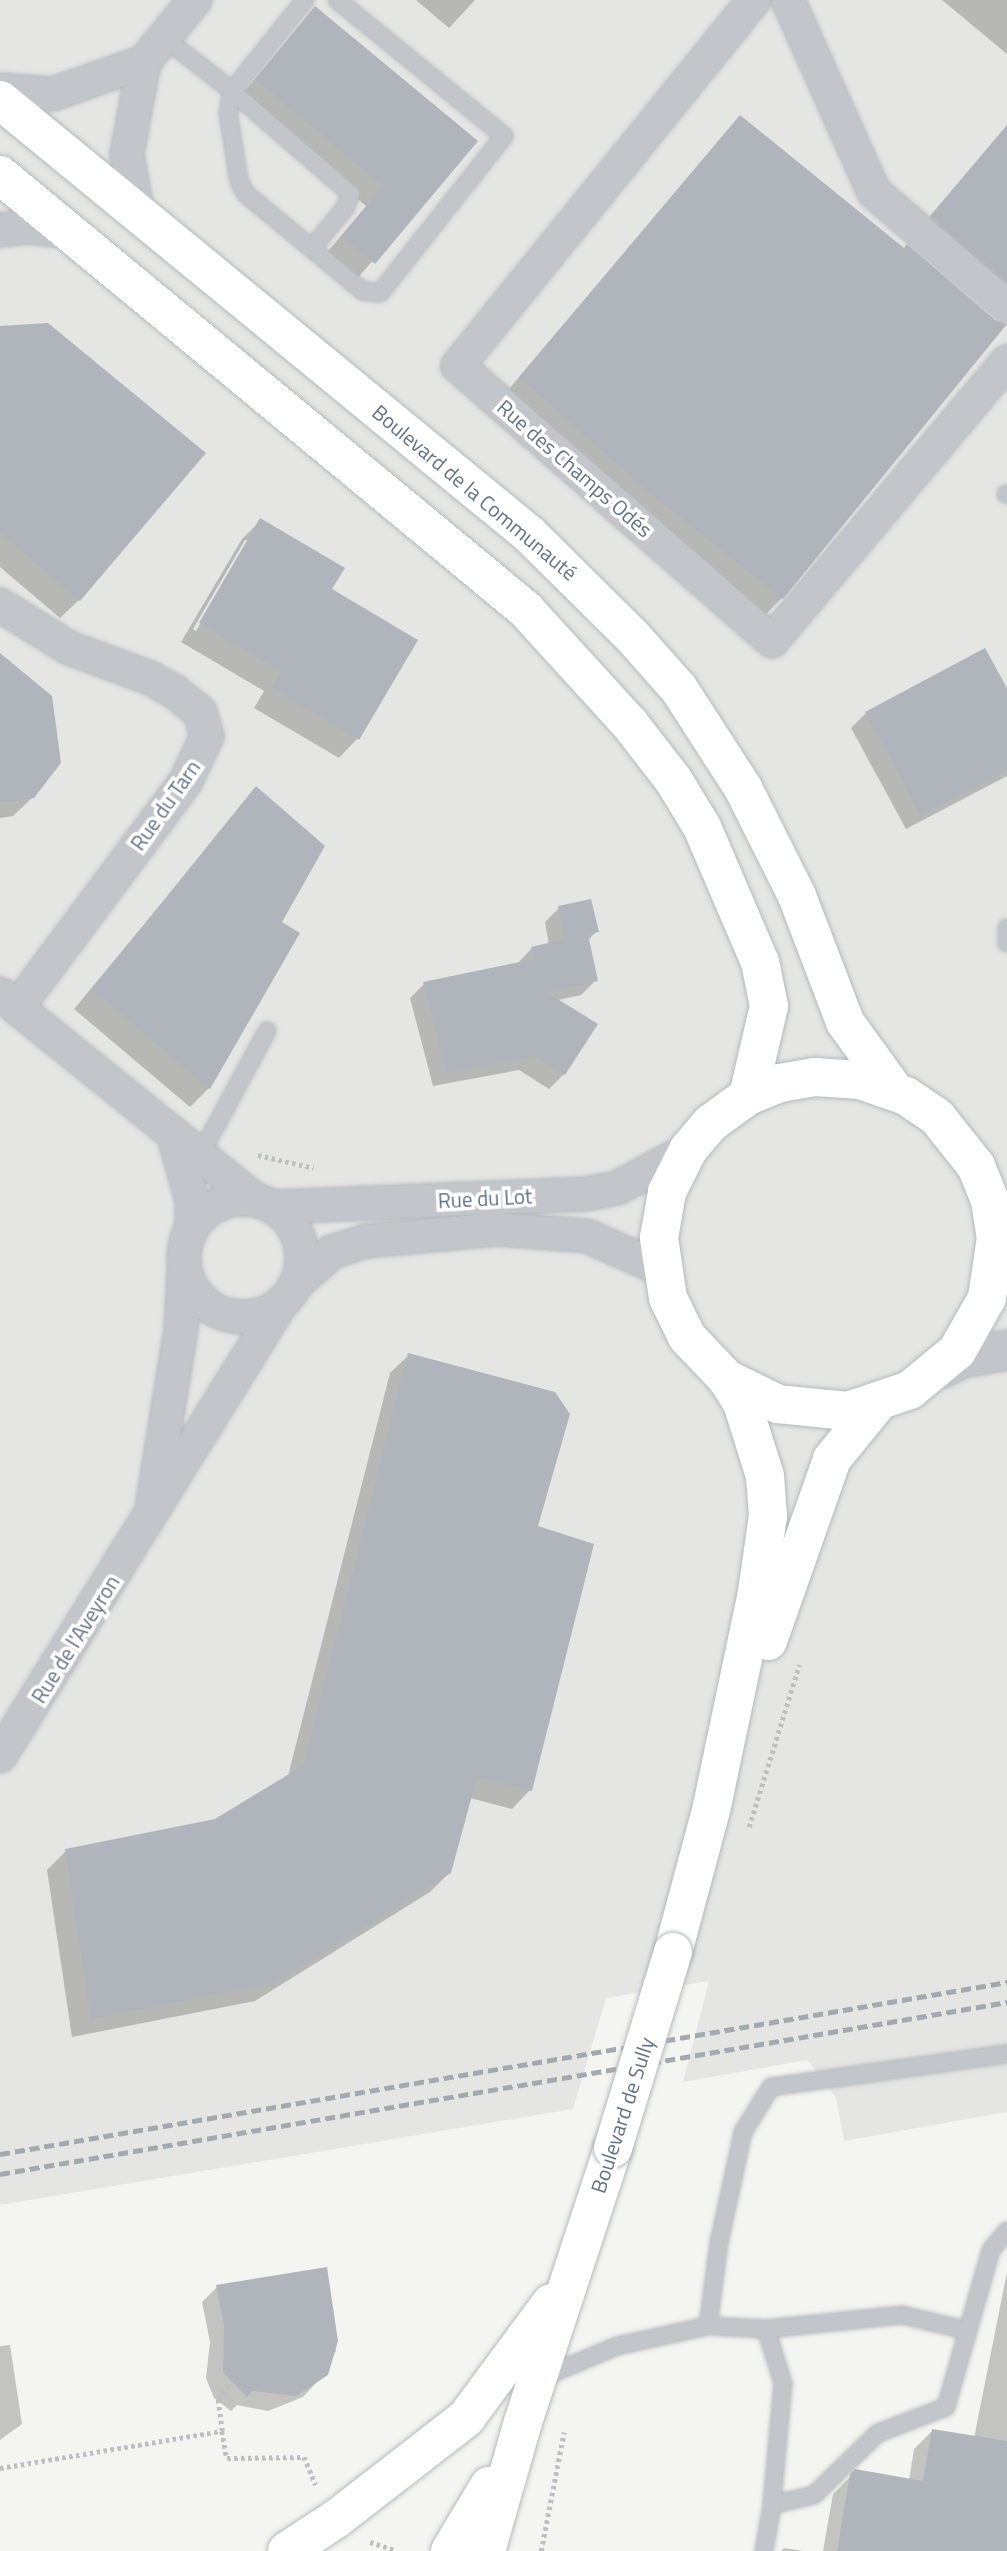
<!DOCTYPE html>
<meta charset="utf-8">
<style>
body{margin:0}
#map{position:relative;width:1007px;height:2551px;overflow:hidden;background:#f4f5f0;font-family:"Titillium Web",sans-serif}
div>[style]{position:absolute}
.built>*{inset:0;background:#e5e6e4}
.shadow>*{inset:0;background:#0003}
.building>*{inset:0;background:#afb5bb}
.path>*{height:4.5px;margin-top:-2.25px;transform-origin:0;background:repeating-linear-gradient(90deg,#bebfc1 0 3.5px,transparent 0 7px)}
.roads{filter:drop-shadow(0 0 2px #b5b9bd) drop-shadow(0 0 2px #b5b9bd)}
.service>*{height:16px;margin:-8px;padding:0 8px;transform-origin:8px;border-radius:8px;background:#c2c5c9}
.minor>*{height:32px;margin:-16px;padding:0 16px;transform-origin:16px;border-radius:16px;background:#c2c5c9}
.minor>.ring{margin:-16px;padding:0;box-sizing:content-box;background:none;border:32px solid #c2c5c9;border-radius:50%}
.tertiary>*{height:38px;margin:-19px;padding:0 19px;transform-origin:19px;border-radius:19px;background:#c2c5c9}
.primary>*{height:38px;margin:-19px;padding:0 19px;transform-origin:19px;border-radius:19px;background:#fff}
.rail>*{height:5px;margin-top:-2.5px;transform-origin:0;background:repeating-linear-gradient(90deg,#a4a9af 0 10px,transparent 0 15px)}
.bridges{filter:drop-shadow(0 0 2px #b5b9bd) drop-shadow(0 0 2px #b5b9bd)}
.primary-bridge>*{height:38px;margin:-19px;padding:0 19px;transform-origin:19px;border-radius:19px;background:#fff}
span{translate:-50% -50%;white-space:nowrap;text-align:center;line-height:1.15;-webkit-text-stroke:7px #fff;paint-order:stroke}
.street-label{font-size:21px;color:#627283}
</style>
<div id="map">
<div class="built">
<div style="clip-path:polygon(0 0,1007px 0,1007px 2112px,844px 2141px,836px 2098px,807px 2060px,683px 2082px,709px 1981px,606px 1998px,573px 2109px,0 2205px)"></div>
</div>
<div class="shadow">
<div style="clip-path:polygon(416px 0,475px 0,449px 28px)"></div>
<div style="clip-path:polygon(942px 0,1007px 0,1007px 54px)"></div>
<div style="clip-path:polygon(315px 8px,475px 142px,355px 281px,324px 256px,366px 206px,238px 99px)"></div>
<div style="clip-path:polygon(740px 118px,782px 598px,763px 617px,502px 397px)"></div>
<div style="clip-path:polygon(996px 141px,1007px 150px,1007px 312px,917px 232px)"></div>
<div style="clip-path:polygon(0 327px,79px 600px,60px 618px,0 567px)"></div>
<div style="clip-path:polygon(evenodd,260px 521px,330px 590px,357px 739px,339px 758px,254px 708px,264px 691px,181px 642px,242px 539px,260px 521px,245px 540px,249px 540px,196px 631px,193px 629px,245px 540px)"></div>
<div style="clip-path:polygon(0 660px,33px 797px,13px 816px,0 818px)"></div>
<div style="clip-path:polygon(1007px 692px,1007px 776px,906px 829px,851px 728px,866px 713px)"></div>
<div style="clip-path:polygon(256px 789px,280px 923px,297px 933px,209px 1088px,190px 1107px,74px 1009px)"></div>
<div style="clip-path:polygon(559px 908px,597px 931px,587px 941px,596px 980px,581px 995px,558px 1000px,596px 1024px,564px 1074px,549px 1089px,519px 1070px,433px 1086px,410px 998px,424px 984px,518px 963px,532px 948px,549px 945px,545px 922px)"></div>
<div style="clip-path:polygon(409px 1355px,535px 1528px,530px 1790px,512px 1809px,470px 1798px,450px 1872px,430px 1892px,255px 2001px,72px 2037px,47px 1870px,66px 1851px,215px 1821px,288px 1776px,390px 1373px)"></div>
<div style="clip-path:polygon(325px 2269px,336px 2351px,318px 2381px,303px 2397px,268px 2411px,237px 2405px,231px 2411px,214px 2398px,206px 2378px,210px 2342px,202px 2302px,217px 2287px)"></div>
<div style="clip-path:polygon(1007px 2272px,1007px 2551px,823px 2551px,833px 2494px,856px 2471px,909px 2481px,914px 2449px,932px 2431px,974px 2438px)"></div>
<div style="clip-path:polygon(10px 2345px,22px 2424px,0 2440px,0 2346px)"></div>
<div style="clip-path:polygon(784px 2548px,804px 2551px,781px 2551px)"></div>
</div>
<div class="building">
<div style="clip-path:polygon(315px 6px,478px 141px,375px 264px,342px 236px,383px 186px,255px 79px)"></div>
<div style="clip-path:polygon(740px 115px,904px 248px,907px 244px,995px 320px,1007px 324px,783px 599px,646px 490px,519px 377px)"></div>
<div style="clip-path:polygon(1007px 125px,1007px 282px,930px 216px)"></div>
<div style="clip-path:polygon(48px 323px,206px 453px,80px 601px,0 532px,0 326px)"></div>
<div style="clip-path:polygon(260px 518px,345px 568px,332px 589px,418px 640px,359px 740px,272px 688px,282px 672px,199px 623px)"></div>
<div style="clip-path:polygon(985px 648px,1007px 688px,1007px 770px,921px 816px,865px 712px)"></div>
<div style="clip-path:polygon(0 653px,52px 696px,61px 763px,34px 798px,0 802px)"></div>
<div style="clip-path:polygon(256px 786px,325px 846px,282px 922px,300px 933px,210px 1089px,92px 989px)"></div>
<div style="clip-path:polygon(591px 899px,599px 932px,588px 934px,598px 981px,548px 993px,598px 1024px,565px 1075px,534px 1056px,447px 1073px,423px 982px,534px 959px,531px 947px,565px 939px,558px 906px)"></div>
<div style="clip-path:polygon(408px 1353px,555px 1392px,570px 1414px,538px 1526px,594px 1544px,532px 1791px,477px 1777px,451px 1873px,275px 1983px,91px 2019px,65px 1849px,215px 1819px,304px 1765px)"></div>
<div style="clip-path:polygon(327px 2267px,338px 2341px,328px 2375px,296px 2396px,252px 2391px,247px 2397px,223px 2373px,224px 2326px,216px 2285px)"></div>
<div style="clip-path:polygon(932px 2429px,1007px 2441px,1007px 2551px,837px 2551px,850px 2474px,855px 2469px,923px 2481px)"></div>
</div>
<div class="path">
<div style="left:258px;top:1155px;width:57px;rotate:13.1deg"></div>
<div style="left:749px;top:1827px;width:170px;rotate:-72.8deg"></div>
<div style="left:222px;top:2431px;width:32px;rotate:-97deg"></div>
<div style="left:218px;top:2399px;width:19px;rotate:-54deg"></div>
<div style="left:0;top:2468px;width:225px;rotate:-9.5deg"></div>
<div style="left:222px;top:2431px;width:27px;rotate:80deg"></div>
<div style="left:227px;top:2458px;width:77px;rotate:-0.7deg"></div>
<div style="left:304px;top:2457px;width:30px;rotate:67deg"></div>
<div style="left:370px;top:2542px;width:28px;rotate:18deg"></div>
<div style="left:541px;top:2551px;width:121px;rotate:-79.1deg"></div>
</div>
<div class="roads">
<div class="service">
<div style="left:163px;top:37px;width:88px;rotate:38deg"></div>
<div style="left:232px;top:91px;width:117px;rotate:-51.3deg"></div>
<div style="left:232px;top:91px;width:22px;rotate:100deg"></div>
<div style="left:228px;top:113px;width:69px;rotate:80.8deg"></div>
<div style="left:239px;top:181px;width:15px;rotate:62deg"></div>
<div style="left:246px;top:194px;width:152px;rotate:39.7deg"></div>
<div style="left:363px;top:291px;width:17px;rotate:7deg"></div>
<div style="left:380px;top:293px;width:200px;rotate:-51.7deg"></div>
<div style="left:504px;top:136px;width:215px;rotate:-140.8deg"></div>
<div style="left:232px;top:91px;width:157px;rotate:40.9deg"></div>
<div style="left:351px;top:194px;width:15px;rotate:113deg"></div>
<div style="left:345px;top:208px;width:52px;rotate:129.5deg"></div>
<div style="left:1006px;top:494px;width:1px"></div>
<div style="left:1007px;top:928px;width:15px;rotate:90deg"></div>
<div style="left:200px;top:1155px;width:141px;rotate:-61.6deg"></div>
<div style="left:708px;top:2326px;width:84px;rotate:-82.5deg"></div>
<div style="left:719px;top:2243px;width:114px;rotate:-77.8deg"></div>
<div style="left:743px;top:2132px;width:53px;rotate:-58.1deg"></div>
<div style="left:771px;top:2087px;width:238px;rotate:-8deg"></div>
<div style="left:766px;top:2329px;width:57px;rotate:72.5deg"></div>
<div style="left:783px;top:2383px;width:122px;rotate:95.2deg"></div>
<div style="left:543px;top:2377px;width:80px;rotate:-22.7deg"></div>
<div style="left:617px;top:2346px;width:93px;rotate:-12.4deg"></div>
<div style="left:708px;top:2326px;width:58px;rotate:3deg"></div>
<div style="left:766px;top:2329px;width:137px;rotate:-5.9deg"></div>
<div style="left:902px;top:2315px;width:65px;rotate:13.4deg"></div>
<div style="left:764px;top:2551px;width:47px;rotate:-80.1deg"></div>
<div style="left:772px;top:2505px;width:43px;rotate:-13.4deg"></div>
<div style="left:814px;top:2495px;width:89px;rotate:-44.1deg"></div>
<div style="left:878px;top:2433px;width:73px;rotate:-20.9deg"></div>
<div style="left:946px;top:2407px;width:163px;rotate:-74deg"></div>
<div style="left:991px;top:2250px;width:25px;rotate:-50deg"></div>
</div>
<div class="minor">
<div style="left:754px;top:0;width:471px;rotate:129deg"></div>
<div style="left:458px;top:366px;width:417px;rotate:41.2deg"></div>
<div style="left:772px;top:641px;width:365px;rotate:-49.9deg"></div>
<div style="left:788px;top:0;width:210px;rotate:65.9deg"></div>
<div style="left:874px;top:192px;width:175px;rotate:40.6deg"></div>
<div style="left:144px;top:62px;width:80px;rotate:-50.6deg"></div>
<div style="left:0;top:90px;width:53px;rotate:4.3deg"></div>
<div style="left:53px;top:94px;width:96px;rotate:-19.4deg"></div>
<div style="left:144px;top:62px;width:94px;rotate:100.5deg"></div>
<div style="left:127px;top:154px;width:62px;rotate:79.8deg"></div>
<div style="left:0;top:230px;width:28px;rotate:-6deg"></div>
<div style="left:28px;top:227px;width:42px;rotate:6.8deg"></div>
<div style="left:0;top:605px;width:81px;rotate:31.9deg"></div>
<div style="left:69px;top:648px;width:86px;rotate:20.3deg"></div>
<div style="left:150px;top:678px;width:29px;rotate:29deg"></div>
<div style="left:175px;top:692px;width:32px;rotate:39deg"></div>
<div style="left:200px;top:712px;width:25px;rotate:74deg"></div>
<div style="left:207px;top:736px;width:50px;rotate:115deg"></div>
<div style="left:186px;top:781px;width:283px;rotate:126.7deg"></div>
<div style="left:0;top:994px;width:328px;rotate:38.9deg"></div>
<div style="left:174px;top:1136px;width:66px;rotate:74.3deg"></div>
<div style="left:192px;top:1200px;width:27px;rotate:90deg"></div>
<div class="ring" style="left:184px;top:1199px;width:86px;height:86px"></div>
<div style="left:273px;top:1207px;width:313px;rotate:-2.4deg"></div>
<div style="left:586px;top:1194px;width:32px;rotate:-11deg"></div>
<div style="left:617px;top:1188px;width:81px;rotate:-28.2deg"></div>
<div style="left:296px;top:1284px;width:48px;rotate:-41.6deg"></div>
<div style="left:332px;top:1252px;width:36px;rotate:-18deg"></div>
<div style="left:366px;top:1241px;width:132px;rotate:-5.2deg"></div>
<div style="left:497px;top:1229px;width:90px;rotate:4.4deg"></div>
<div style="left:587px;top:1236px;width:81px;rotate:24deg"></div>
<div style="left:153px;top:1502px;width:175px;rotate:-80.8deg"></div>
<div style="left:181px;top:1329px;width:59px;rotate:-87.1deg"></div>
<div style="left:0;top:1756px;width:534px;rotate:-58.15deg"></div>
</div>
<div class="tertiary">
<div style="left:940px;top:1369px;width:25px;rotate:-26deg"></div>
<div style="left:963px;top:1358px;width:45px;rotate:-10.3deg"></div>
</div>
<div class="primary">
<div style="left:0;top:100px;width:684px;rotate:39.37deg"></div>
<div style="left:529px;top:534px;width:146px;rotate:44.7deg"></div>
<div style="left:633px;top:637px;width:69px;rotate:48.5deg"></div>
<div style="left:679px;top:689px;width:118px;rotate:57.1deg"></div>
<div style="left:743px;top:788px;width:121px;rotate:63.4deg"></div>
<div style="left:797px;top:896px;width:135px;rotate:69.1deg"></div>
<div style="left:845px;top:1022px;width:84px;rotate:54.2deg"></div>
<div style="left:0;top:175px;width:681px;rotate:39.58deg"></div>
<div style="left:525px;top:609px;width:156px;rotate:47.6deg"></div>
<div style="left:630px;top:724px;width:72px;rotate:52.3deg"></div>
<div style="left:674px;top:781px;width:54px;rotate:58.7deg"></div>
<div style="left:702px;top:827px;width:147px;rotate:66.8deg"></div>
<div style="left:760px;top:962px;width:45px;rotate:78.4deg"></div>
<div style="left:769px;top:1006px;width:92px;rotate:103.1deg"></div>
<div style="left:768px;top:1641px;width:193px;rotate:-70.6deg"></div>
<div style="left:832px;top:1459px;width:70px;rotate:-50.8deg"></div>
<div style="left:673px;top:1952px;width:151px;rotate:-75deg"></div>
<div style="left:712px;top:1806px;width:219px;rotate:-78.1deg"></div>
<div style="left:757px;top:1592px;width:77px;rotate:-81.8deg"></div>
<div style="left:768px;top:1516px;width:40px;rotate:-94.3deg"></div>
<div style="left:765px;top:1476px;width:77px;rotate:-107.5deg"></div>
<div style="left:742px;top:1403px;width:28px;rotate:-122deg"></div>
<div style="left:727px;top:1379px;width:58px;rotate:-133.6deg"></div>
<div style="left:687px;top:1337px;width:43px;rotate:-116deg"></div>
<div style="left:668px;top:1298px;width:61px;rotate:-98.5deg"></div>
<div style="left:659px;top:1238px;width:47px;rotate:-80.1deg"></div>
<div style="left:667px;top:1192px;width:47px;rotate:-63.4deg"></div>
<div style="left:688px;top:1150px;width:35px;rotate:-50deg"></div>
<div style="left:711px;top:1123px;width:46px;rotate:-36.1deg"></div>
<div style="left:748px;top:1096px;width:35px;rotate:-22deg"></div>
<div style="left:780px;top:1083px;width:35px;rotate:-10deg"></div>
<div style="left:814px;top:1077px;width:46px;rotate:3.7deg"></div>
<div style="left:860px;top:1080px;width:49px;rotate:19.2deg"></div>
<div style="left:906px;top:1096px;width:37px;rotate:34deg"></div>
<div style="left:937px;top:1117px;width:63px;rotate:51.5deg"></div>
<div style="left:976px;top:1166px;width:38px;rotate:68deg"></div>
<div style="left:990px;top:1201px;width:36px;rotate:81deg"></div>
<div style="left:996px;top:1237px;width:62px;rotate:98.4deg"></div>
<div style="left:987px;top:1298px;width:61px;rotate:119.5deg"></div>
<div style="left:957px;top:1351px;width:61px;rotate:140.3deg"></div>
<div style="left:910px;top:1390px;width:65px;rotate:161.3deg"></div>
<div style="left:848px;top:1411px;width:70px;rotate:-174.3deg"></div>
<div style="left:778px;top:1404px;width:57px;rotate:-153.9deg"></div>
<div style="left:287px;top:2551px;width:59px;rotate:-33.1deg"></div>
<div style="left:336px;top:2519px;width:165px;rotate:-37.8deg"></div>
<div style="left:466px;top:2418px;width:143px;rotate:-53.5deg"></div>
<div style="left:450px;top:2551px;width:76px;rotate:-59deg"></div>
<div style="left:486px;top:2551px;width:134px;rotate:-74deg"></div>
<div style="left:523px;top:2422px;width:288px;rotate:-71.8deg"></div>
</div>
</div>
<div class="rail">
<div style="left:0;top:2154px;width:1022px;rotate:-9.69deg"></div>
<div style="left:0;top:2174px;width:1022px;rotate:-9.69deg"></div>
</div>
<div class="bridges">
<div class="primary-bridge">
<div style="left:613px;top:2148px;width:205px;rotate:-73deg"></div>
</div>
</div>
<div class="street-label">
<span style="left:575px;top:468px;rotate:41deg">Rue des Champs Odés</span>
<span style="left:475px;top:492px;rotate:40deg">Boulevard de la Communauté</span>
<span style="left:165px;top:805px;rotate:-55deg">Rue du Tarn</span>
<span style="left:485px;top:1198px;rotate:-3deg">Rue du Lot</span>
<span style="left:75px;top:1639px;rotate:-58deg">Rue de l'Aveyron</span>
<span style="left:622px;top:2115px;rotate:-72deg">Boulevard de Sully</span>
</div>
</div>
